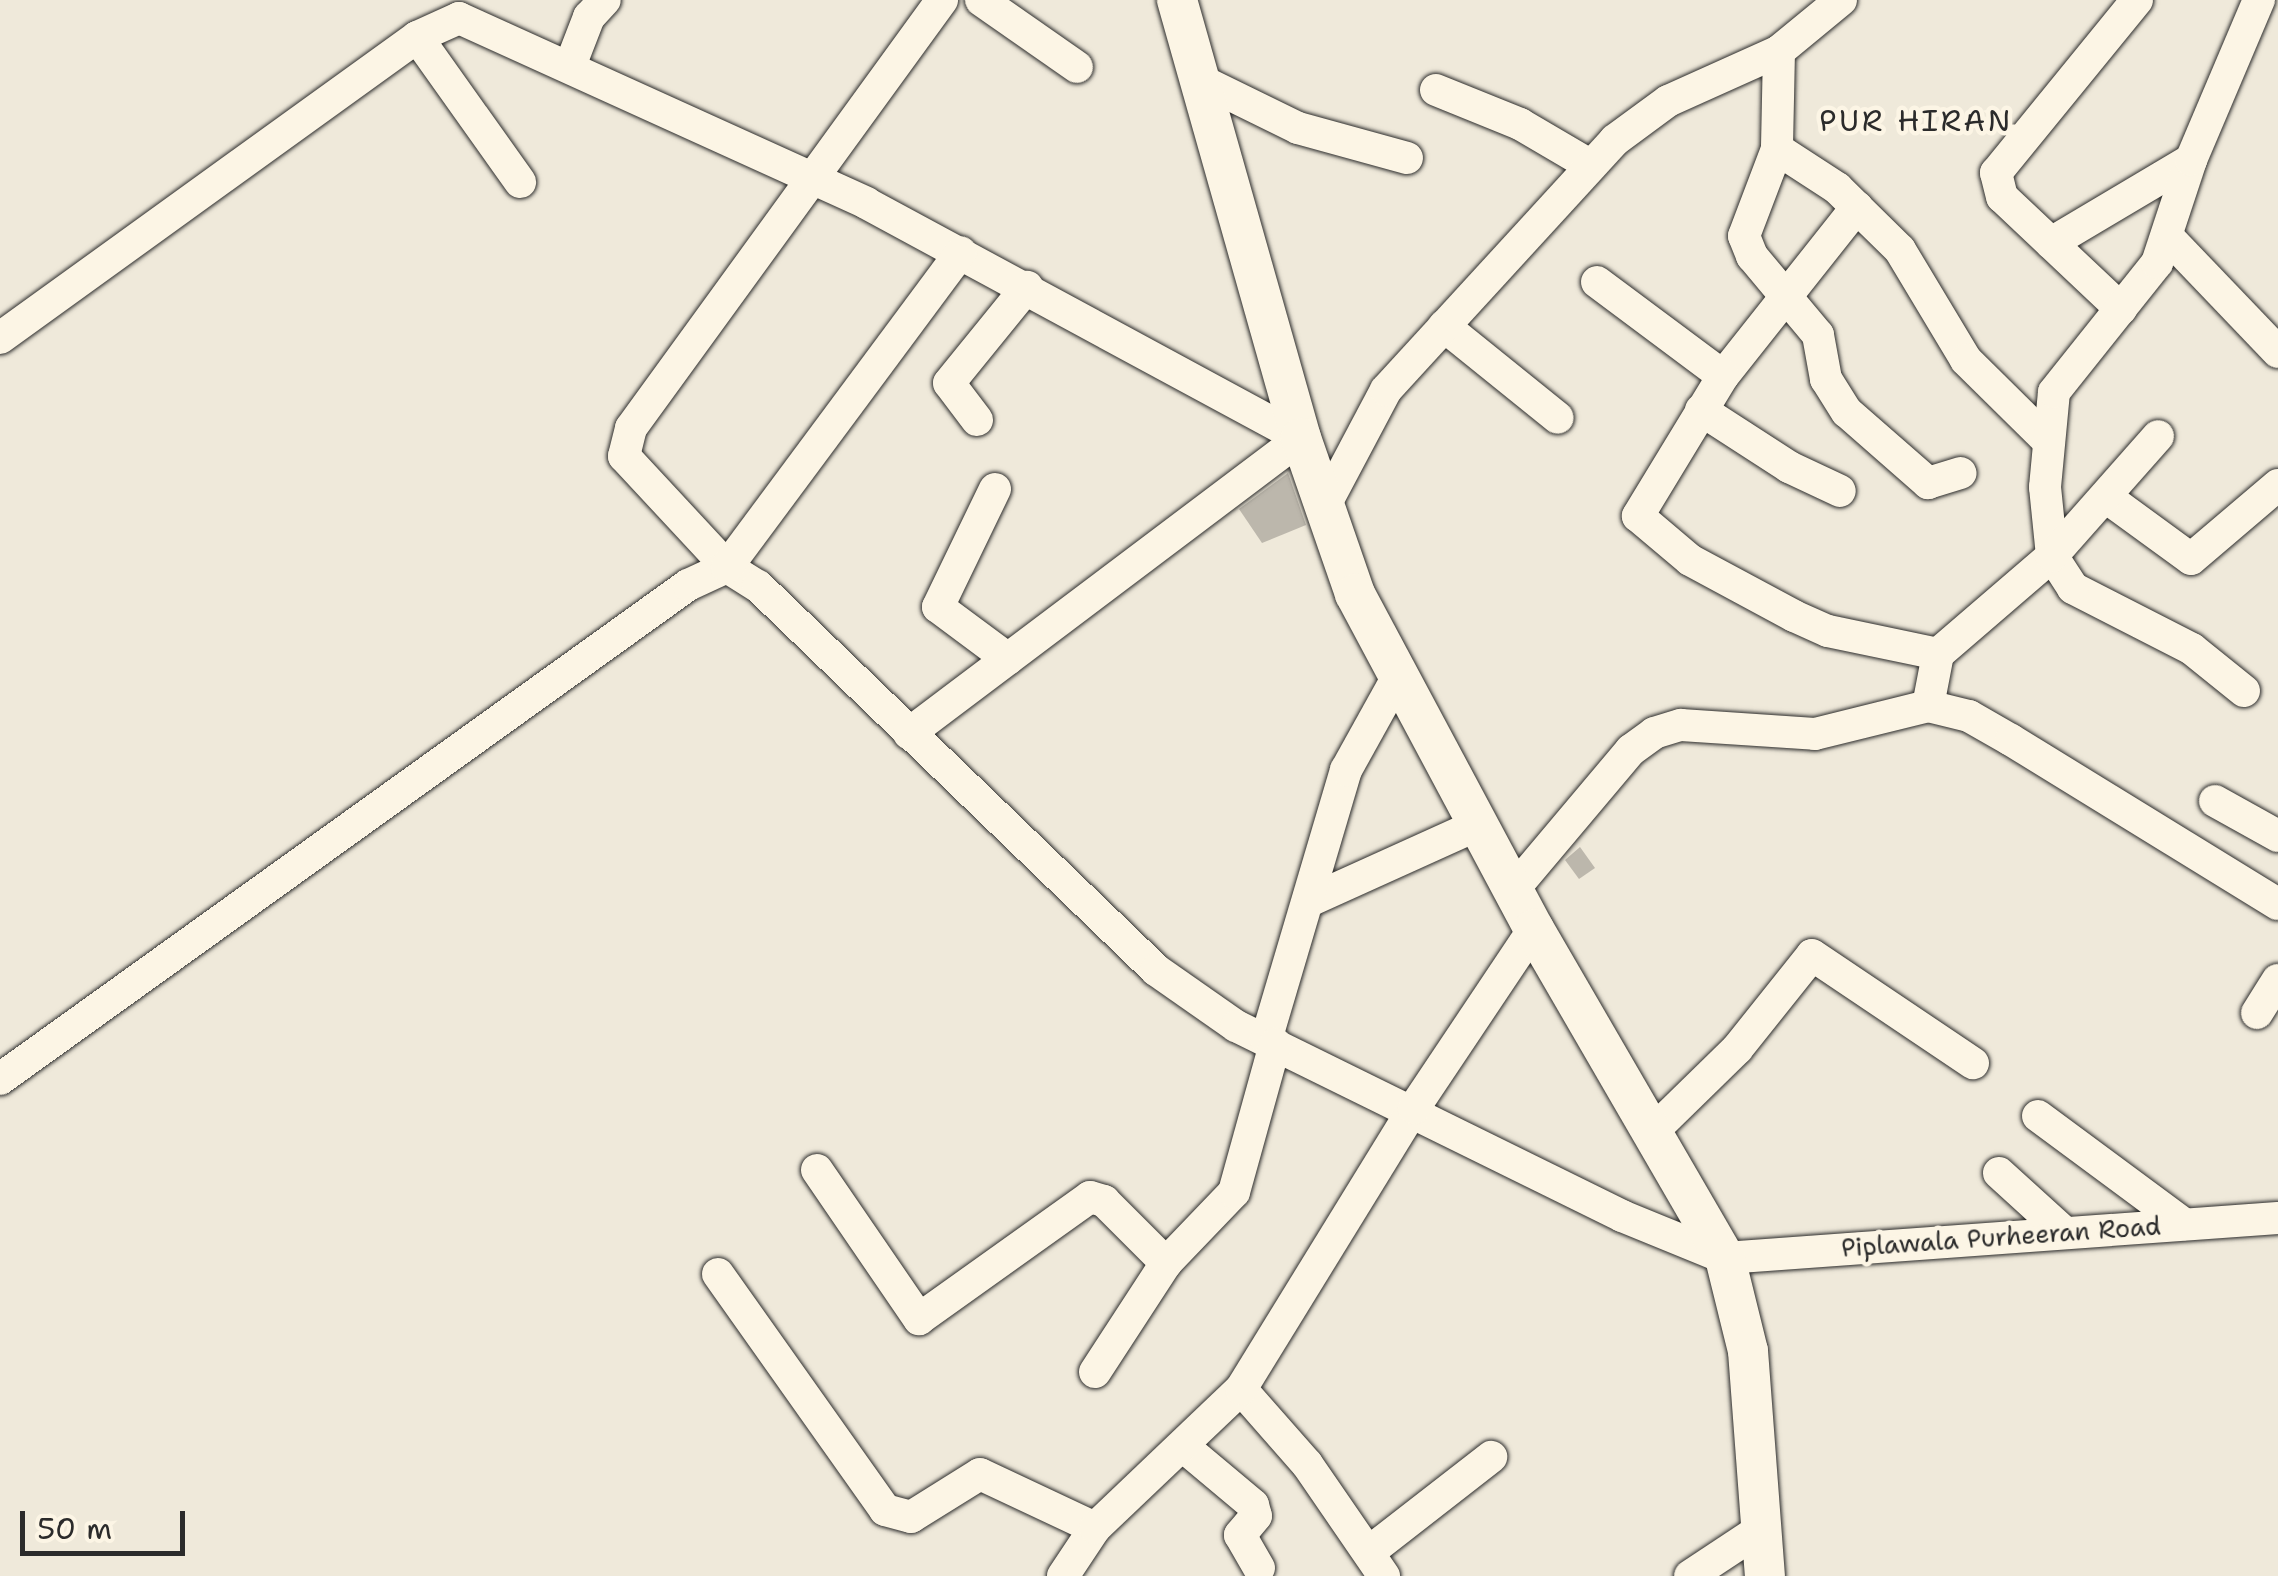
<!DOCTYPE html>
<style>
body{margin:0}
#map{position:relative;width:2278px;height:1576px;overflow:hidden;background:#efe9da;font-family:"Shantell Sans",sans-serif}
div>[style]{position:absolute}
.building>*{inset:0;background:#bcb7ac}
.roads{filter:drop-shadow(0 0 2px #2b2b2b) drop-shadow(0 0 2px #2b2b2b)}
.minor>*{height:32px;margin:-16px;padding:0 16px;transform-origin:16px;border-radius:16px;background:#fcf5e5}
.major>*{height:40px;margin:-20px;padding:0 20px;transform-origin:20px;border-radius:20px;background:#fcf5e5}
span{translate:-50% -50%;white-space:nowrap;text-align:center;line-height:1.15;-webkit-text-stroke:9px #fcf5e5;paint-order:stroke}
.street-label{font-size:25px;color:#2b2b2b}
.quarter-label{font-size:30px;color:#2b2b2b;letter-spacing:2.5px}
.scale{position:absolute;left:20px;top:1511px;width:165px;height:45px;box-sizing:border-box;border:5px solid #2b2b2b;border-top:0;padding-left:12px;font-size:30px;line-height:35px;white-space:nowrap;color:#2b2b2b;-webkit-text-stroke:8px #fcf5e5;paint-order:stroke}
</style>
<div id="map">
<div class="building">
<div style="clip-path:polygon(1288px 473px,1306px 525px,1262px 543px,1239px 509px)"></div>
<div style="clip-path:polygon(1580px 847px,1595px 868px,1579px 879px,1565px 860px)"></div>
</div>
<div class="roads">
<div class="minor">
<div style="left:942px;top:0;width:529px;rotate:126deg"></div>
<div style="left:631px;top:428px;width:29px;rotate:104deg"></div>
<div style="left:624px;top:456px;width:151px;rotate:47.1deg"></div>
<div style="left:727px;top:567px;width:36px;rotate:32deg"></div>
<div style="left:758px;top:586px;width:553px;rotate:43.97deg"></div>
<div style="left:1156px;top:970px;width:98px;rotate:35deg"></div>
<div style="left:1236px;top:1026px;width:430px;rotate:26.2deg"></div>
<div style="left:1622px;top:1216px;width:111px;rotate:22.2deg"></div>
<div style="left:1725px;top:1258px;width:554px;rotate:-4.14deg"></div>
<div style="left:981px;top:0;width:117px;rotate:34.9deg"></div>
<div style="left:1841px;top:0;width:80px;rotate:140.6deg"></div>
<div style="left:1779px;top:51px;width:98px;rotate:91.2deg"></div>
<div style="left:1777px;top:149px;width:93px;rotate:110.8deg"></div>
<div style="left:1744px;top:236px;width:22px;rotate:68deg"></div>
<div style="left:1752px;top:256px;width:103px;rotate:50.1deg"></div>
<div style="left:1818px;top:335px;width:45px;rotate:79.7deg"></div>
<div style="left:1826px;top:379px;width:39px;rotate:58deg"></div>
<div style="left:1847px;top:412px;width:108px;rotate:41.2deg"></div>
<div style="left:1928px;top:483px;width:34px;rotate:-17deg"></div>
<div style="left:417px;top:37px;width:178px;rotate:54.6deg"></div>
<div style="left:570px;top:66px;width:53px;rotate:-68.8deg"></div>
<div style="left:589px;top:17px;width:23px;rotate:-47deg"></div>
<div style="left:1198px;top:79px;width:111px;rotate:26.1deg"></div>
<div style="left:1298px;top:128px;width:113px;rotate:15.4deg"></div>
<div style="left:1436px;top:90px;width:91px;rotate:22deg"></div>
<div style="left:1520px;top:124px;width:81px;rotate:30.4deg"></div>
<div style="left:1777px;top:149px;width:72px;rotate:33deg"></div>
<div style="left:1837px;top:188px;width:88px;rotate:44.5deg"></div>
<div style="left:1900px;top:250px;width:128px;rotate:59deg"></div>
<div style="left:1966px;top:360px;width:114px;rotate:44.6deg"></div>
<div style="left:1857px;top:207px;width:216px;rotate:128.4deg"></div>
<div style="left:1723px;top:376px;width:164px;rotate:121.3deg"></div>
<div style="left:1638px;top:516px;width:68px;rotate:40.2deg"></div>
<div style="left:1690px;top:560px;width:118px;rotate:28.3deg"></div>
<div style="left:1794px;top:616px;width:37px;rotate:24deg"></div>
<div style="left:1828px;top:631px;width:112px;rotate:11.8deg"></div>
<div style="left:2168px;top:237px;width:159px;rotate:46.3deg"></div>
<div style="left:2051px;top:243px;width:163px;rotate:-30.7deg"></div>
<div style="left:1597px;top:282px;width:157px;rotate:36.7deg"></div>
<div style="left:2121px;top:309px;width:163px;rotate:-136.7deg"></div>
<div style="left:2002px;top:197px;width:25px;rotate:-104deg"></div>
<div style="left:1996px;top:173px;width:223px;rotate:-50.8deg"></div>
<div style="left:1444px;top:326px;width:146px;rotate:38.9deg"></div>
<div style="left:0;top:338px;width:514px;rotate:-35.82deg"></div>
<div style="left:417px;top:37px;width:46px;rotate:-24.3deg"></div>
<div style="left:459px;top:18px;width:447px;rotate:24.4deg"></div>
<div style="left:866px;top:203px;width:494px;rotate:28.4deg"></div>
<div style="left:1301px;top:438px;width:491px;rotate:143deg"></div>
<div style="left:1701px;top:410px;width:105px;rotate:32.9deg"></div>
<div style="left:1789px;top:467px;width:56px;rotate:25.2deg"></div>
<div style="left:977px;top:420px;width:46px;rotate:-127.1deg"></div>
<div style="left:949px;top:383px;width:124px;rotate:-50.9deg"></div>
<div style="left:995px;top:489px;width:131px;rotate:115.8deg"></div>
<div style="left:938px;top:607px;width:87px;rotate:36.6deg"></div>
<div style="left:2106px;top:497px;width:105px;rotate:36.1deg"></div>
<div style="left:2191px;top:559px;width:114px;rotate:-40.4deg"></div>
<div style="left:1324px;top:507px;width:132px;rotate:-62.1deg"></div>
<div style="left:1386px;top:390px;width:339px;rotate:-47.5deg"></div>
<div style="left:1615px;top:140px;width:66px;rotate:-36.3deg"></div>
<div style="left:1668px;top:101px;width:122px;rotate:-24.2deg"></div>
<div style="left:2244px;top:691px;width:67px;rotate:-141.1deg"></div>
<div style="left:2192px;top:649px;width:134px;rotate:-152.9deg"></div>
<div style="left:2073px;top:588px;width:38px;rotate:-123deg"></div>
<div style="left:2052px;top:556px;width:69px;rotate:-95.8deg"></div>
<div style="left:2045px;top:487px;width:95px;rotate:-84.6deg"></div>
<div style="left:2054px;top:392px;width:165px;rotate:-51.4deg"></div>
<div style="left:2157px;top:263px;width:108px;rotate:-71.7deg"></div>
<div style="left:2191px;top:160px;width:174px;rotate:-67deg"></div>
<div style="left:1928px;top:706px;width:53px;rotate:-79.1deg"></div>
<div style="left:1938px;top:654px;width:150px;rotate:-40.7deg"></div>
<div style="left:2052px;top:556px;width:160px;rotate:-48.5deg"></div>
<div style="left:2215px;top:801px;width:72px;rotate:29.1deg"></div>
<div style="left:1513px;top:890px;width:183px;rotate:-49.9deg"></div>
<div style="left:1631px;top:750px;width:29px;rotate:-36deg"></div>
<div style="left:1654px;top:733px;width:28px;rotate:-17deg"></div>
<div style="left:1681px;top:725px;width:134px;rotate:3.8deg"></div>
<div style="left:1815px;top:734px;width:116px;rotate:-13.9deg"></div>
<div style="left:1928px;top:706px;width:42px;rotate:13.7deg"></div>
<div style="left:1969px;top:716px;width:48px;rotate:29.7deg"></div>
<div style="left:2011px;top:740px;width:313px;rotate:31.6deg"></div>
<div style="left:1309px;top:901px;width:184px;rotate:-24.3deg"></div>
<div style="left:2257px;top:1013px;width:39px;rotate:-58deg"></div>
<div style="left:1266px;top:1040px;width:282px;rotate:-73.5deg"></div>
<div style="left:1346px;top:770px;width:105px;rotate:-61deg"></div>
<div style="left:0;top:1079px;width:847px;rotate:-35.68deg"></div>
<div style="left:688px;top:585px;width:43px;rotate:-24.8deg"></div>
<div style="left:727px;top:567px;width:392px;rotate:-53.4deg"></div>
<div style="left:2038px;top:1116px;width:182px;rotate:36.5deg"></div>
<div style="left:1655px;top:1129px;width:115px;rotate:-44.3deg"></div>
<div style="left:1737px;top:1049px;width:120px;rotate:-51.4deg"></div>
<div style="left:1812px;top:955px;width:194px;rotate:33.9deg"></div>
<div style="left:817px;top:1170px;width:181px;rotate:55.6deg"></div>
<div style="left:919px;top:1319px;width:210px;rotate:-35.5deg"></div>
<div style="left:1090px;top:1197px;width:15px;rotate:16deg"></div>
<div style="left:1104px;top:1201px;width:88px;rotate:45deg"></div>
<div style="left:1999px;top:1173px;width:89px;rotate:42.3deg"></div>
<div style="left:718px;top:1274px;width:289px;rotate:54.7deg"></div>
<div style="left:885px;top:1510px;width:27px;rotate:15deg"></div>
<div style="left:911px;top:1517px;width:81px;rotate:-31.9deg"></div>
<div style="left:980px;top:1474px;width:127px;rotate:25.2deg"></div>
<div style="left:1095px;top:1372px;width:130px;rotate:-56.9deg"></div>
<div style="left:1166px;top:1263px;width:98px;rotate:-46.2deg"></div>
<div style="left:1234px;top:1192px;width:154px;rotate:-74.5deg"></div>
<div style="left:1241px;top:1389px;width:100px;rotate:48.7deg"></div>
<div style="left:1307px;top:1464px;width:136px;rotate:55.5deg"></div>
<div style="left:1184px;top:1447px;width:90px;rotate:40deg"></div>
<div style="left:1253px;top:1505px;width:11px;rotate:75deg"></div>
<div style="left:1256px;top:1516px;width:25px;rotate:130deg"></div>
<div style="left:1240px;top:1535px;width:38px;rotate:60deg"></div>
<div style="left:1369px;top:1552px;width:155px;rotate:-37.9deg"></div>
<div style="left:1063px;top:1576px;width:58px;rotate:-56.3deg"></div>
<div style="left:1095px;top:1528px;width:202px;rotate:-43.6deg"></div>
<div style="left:1241px;top:1389px;width:330px;rotate:-58.4deg"></div>
<div style="left:1414px;top:1108px;width:216px;rotate:-56.2deg"></div>
<div style="left:1690px;top:1576px;width:89px;rotate:-33.5deg"></div>
</div>
<div class="major">
<div style="left:1177px;top:0;width:455px;rotate:74.2deg"></div>
<div style="left:1301px;top:438px;width:165px;rotate:70.9deg"></div>
<div style="left:1355px;top:594px;width:380px;rotate:61.9deg"></div>
<div style="left:1534px;top:929px;width:380px;rotate:59.9deg"></div>
<div style="left:1725px;top:1258px;width:96px;rotate:76.1deg"></div>
<div style="left:1748px;top:1351px;width:226px;rotate:85.7deg"></div>
</div>
</div>
<div class="street-label">
<span style="left:2001px;top:1237px;rotate:-4deg">Piplawala Purheeran Road</span>
</div>
<div class="quarter-label">
<span style="left:1916px;top:121px">PUR HIRAN</span>
</div>
<div class="scale">50 m</div>
</div>
